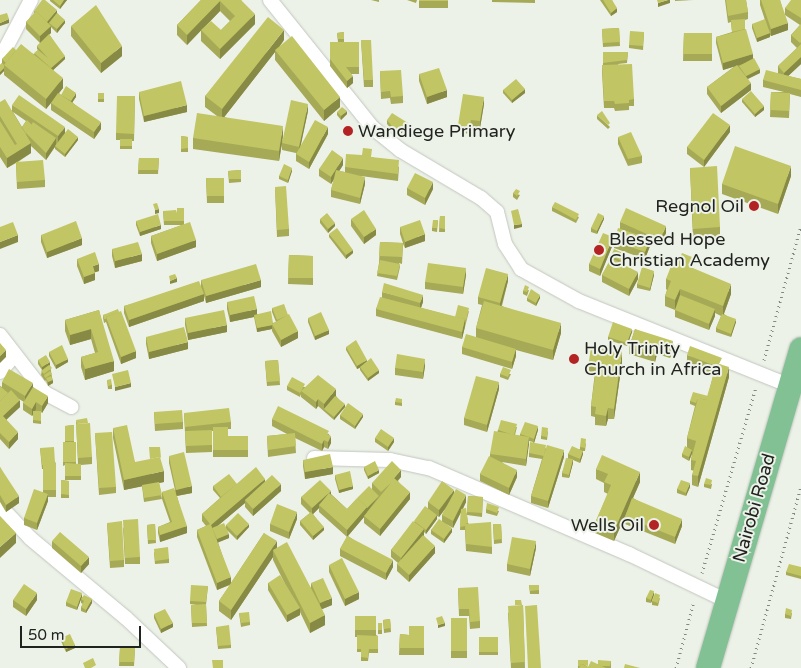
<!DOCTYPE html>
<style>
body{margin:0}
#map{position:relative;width:801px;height:668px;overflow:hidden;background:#edf2e9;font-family:"Varela Round",sans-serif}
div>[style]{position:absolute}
.path>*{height:3px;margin-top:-1.5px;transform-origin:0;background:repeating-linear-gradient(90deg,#848881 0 1px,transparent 0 5px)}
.roads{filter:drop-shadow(0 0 1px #c1c6bd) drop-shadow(0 0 1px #c1c6bd)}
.street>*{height:14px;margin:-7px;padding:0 7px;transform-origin:7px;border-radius:7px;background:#fff}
.highway>*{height:24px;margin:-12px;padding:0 12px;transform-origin:12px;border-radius:12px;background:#82c194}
.wall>*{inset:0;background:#a6a955}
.shaded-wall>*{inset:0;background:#878a45}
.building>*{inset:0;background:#c1c563}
.dots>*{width:14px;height:14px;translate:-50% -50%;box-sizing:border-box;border:2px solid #edf2e9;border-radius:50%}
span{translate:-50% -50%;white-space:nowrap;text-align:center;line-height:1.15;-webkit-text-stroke:4px #edf2e9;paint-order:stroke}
.poi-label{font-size:18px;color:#21231f}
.left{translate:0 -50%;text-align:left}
.right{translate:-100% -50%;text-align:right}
.street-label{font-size:18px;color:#21231f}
.scale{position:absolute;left:20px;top:626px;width:121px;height:22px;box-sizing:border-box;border:2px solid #21231f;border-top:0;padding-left:6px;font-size:15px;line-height:18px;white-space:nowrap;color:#21231f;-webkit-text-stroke:4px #edf2e9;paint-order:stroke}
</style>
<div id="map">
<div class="path">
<div style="left:764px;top:360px;width:139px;rotate:-74.6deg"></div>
<div style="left:702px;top:573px;width:194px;rotate:-73.8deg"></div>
<div style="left:676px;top:668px;width:69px;rotate:-75deg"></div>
<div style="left:751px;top:668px;width:188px;rotate:-74.6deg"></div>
</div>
<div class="roads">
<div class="street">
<div style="left:270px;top:0;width:164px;rotate:51.2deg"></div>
<div style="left:373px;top:128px;width:35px;rotate:39deg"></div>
<div style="left:400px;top:150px;width:94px;rotate:30.7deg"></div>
<div style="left:481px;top:198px;width:21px;rotate:41deg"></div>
<div style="left:497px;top:212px;width:33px;rotate:76deg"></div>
<div style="left:505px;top:244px;width:30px;rotate:57deg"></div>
<div style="left:521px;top:269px;width:66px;rotate:28.9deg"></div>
<div style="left:579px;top:301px;width:227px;rotate:21.9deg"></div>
<div style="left:0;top:59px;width:67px;rotate:-62.3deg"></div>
<div style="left:0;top:335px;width:73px;rotate:52.2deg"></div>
<div style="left:45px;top:393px;width:30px;rotate:28deg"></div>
<div style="left:0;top:372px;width:21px;rotate:-49deg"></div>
<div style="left:314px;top:458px;width:76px;rotate:1.5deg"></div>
<div style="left:390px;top:460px;width:40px;rotate:12deg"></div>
<div style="left:429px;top:468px;width:218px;rotate:23.3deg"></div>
<div style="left:629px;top:554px;width:109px;rotate:25.6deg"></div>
<div style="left:0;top:506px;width:44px;rotate:46.8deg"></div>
<div style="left:30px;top:538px;width:125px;rotate:39.8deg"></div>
<div style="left:126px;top:618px;width:73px;rotate:43.3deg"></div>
</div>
<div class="highway">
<div style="left:708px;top:668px;width:332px;rotate:-73.7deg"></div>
</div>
</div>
<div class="wall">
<div style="clip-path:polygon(50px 0,67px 0,60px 9px,50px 1px)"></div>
<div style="clip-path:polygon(evenodd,201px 0,241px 0,255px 24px,220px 59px,201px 41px,201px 30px,187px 45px,177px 35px,177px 25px,201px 0,220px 11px,230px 21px,221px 30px,202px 30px,220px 11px)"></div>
<div style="clip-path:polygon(371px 0,379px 0,379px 2px)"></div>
<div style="clip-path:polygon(407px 0,417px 0,416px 3px)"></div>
<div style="clip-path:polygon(419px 0,448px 0,448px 8px,419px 8px)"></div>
<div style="clip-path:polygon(492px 0,535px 0,535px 3px,492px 2px)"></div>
<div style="clip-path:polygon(600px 0,612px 0,617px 12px,611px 16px)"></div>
<div style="clip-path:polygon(675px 0,694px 0,675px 1px)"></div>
<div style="clip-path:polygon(725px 0,746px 0,748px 12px,748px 19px,745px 20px,745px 29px,753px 59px,760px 73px,748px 79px,751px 90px,721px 113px,707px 94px,707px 87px,735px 66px,723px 70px,716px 43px,716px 37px,732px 32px,731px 22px,728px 23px)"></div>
<div style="clip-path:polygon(760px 0,780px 0,788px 30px,771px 36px,770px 35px,770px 37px,757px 42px,752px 28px,752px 24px,766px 23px,760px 5px)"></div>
<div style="clip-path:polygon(801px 0,801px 64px,788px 76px,801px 79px,801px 97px,790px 94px,789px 118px,770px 117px,771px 92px,784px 92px,763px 87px,763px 80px,778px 73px,778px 66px,797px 48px,791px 42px,791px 35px,800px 25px,785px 15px,785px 8px)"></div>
<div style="clip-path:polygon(34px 11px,57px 13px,65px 23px,57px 33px,51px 27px,51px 33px,49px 34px,65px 59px,53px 70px,63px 88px,59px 93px,61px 95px,76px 97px,72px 102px,101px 129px,94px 139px,51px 110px,51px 103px,46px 109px,4px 75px,4px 71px,0 75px,0 65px,2px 63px,2px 59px,16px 50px,34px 54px,38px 50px,37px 49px,37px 46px,40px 43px,26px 29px,26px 22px,34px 14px)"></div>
<div style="clip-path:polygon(71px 26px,122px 56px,101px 73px,71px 36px)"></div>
<div style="clip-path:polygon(619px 28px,620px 46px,603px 47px,602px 29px)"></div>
<div style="clip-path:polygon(344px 32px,344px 42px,359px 42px,359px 74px,351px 74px,353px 83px,347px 88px,330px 66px,330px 42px,338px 42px,337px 33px)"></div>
<div style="clip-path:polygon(644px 32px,643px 50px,629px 48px,629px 45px)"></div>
<div style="clip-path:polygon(684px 33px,712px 33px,712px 61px,683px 61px)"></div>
<div style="clip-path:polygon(284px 40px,280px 46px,340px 107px,324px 121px,275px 60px,275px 52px,224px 117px,283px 136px,282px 141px,308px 111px,300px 147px,328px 134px,309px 169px,296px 161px,296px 153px,282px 150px,282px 144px,279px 161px,193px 149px,193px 138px,217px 116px,205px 107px,205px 96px)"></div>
<div style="clip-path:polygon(361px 40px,373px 80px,373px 87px,364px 87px)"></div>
<div style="clip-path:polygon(603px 52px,628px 52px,627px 63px,618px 64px,634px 99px,634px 106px,629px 106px,629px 110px,615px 111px,614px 108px,604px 108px,602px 72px,602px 65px,603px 65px)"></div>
<div style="clip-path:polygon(380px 71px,403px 96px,403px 103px,391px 104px,390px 98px,381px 99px)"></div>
<div style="clip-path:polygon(419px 74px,447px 97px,427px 104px,419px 81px)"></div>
<div style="clip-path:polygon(503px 90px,525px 93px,512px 103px,503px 93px)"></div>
<div style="clip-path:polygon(139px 92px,187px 112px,144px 122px,139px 99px)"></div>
<div style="clip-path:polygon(98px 93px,104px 93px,104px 102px,98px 102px)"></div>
<div style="clip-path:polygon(135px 96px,134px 141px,132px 141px,132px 149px,120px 149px,120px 140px,116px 140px,116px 133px)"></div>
<div style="clip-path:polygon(742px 99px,764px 110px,755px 117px,742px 102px)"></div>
<div style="clip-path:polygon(evenodd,0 102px,12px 111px,12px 105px,78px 140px,65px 157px,55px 149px,55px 147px,46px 160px,31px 146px,31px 153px,18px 162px,45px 180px,45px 187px,17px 189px,16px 163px,7px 168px,0 157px,0 102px,13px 112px,26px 121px,22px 127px,13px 112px)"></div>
<div style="clip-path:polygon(484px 104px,480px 128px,471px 127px,470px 134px,458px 132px,458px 125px)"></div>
<div style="clip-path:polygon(337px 112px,347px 114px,341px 120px,337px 115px)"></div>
<div style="clip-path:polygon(597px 115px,610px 127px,608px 129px,597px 119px)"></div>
<div style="clip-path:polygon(387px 120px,408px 126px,398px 137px,387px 124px)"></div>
<div style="clip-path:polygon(730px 132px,704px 167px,687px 154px,687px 147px)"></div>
<div style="clip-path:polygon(181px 136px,188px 137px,188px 152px,181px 152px)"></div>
<div style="clip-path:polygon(618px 137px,642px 156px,642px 163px,628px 166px,618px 144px)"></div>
<div style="clip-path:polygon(372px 157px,399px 167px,398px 181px,361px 176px,365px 184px,360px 204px,331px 197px,331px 190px,334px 179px,331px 184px,319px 176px,319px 169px,343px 165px,339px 171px,345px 172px,345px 167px)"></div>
<div style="clip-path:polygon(139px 158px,159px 158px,158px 174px,138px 174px)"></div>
<div style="clip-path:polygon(690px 168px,720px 227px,720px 237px,693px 239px)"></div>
<div style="clip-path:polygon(241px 170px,241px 182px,229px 183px,228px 171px)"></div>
<div style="clip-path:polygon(292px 171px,288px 183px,279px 179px,279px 176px)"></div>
<div style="clip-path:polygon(791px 176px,778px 214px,722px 194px,722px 184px)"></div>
<div style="clip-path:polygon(206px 178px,224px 178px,224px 203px,207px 203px)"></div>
<div style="clip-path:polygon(275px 187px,289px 229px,289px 236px,277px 237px)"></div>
<div style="clip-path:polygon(407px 188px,433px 189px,425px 205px,407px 195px)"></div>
<div style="clip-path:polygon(513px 193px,520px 195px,517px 200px,513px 197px)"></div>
<div style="clip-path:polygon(552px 207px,579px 217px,576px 223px,552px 211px)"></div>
<div style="clip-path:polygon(184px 208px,184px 224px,196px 247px,157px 261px,151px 243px,151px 236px,182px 225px,164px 225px,163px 211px,177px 213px)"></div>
<div style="clip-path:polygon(440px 216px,445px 216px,445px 232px,439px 232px)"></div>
<div style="clip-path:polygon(320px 219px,335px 226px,328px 233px,320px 223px)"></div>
<div style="clip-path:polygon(351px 219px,376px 235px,364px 244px,351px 226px)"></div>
<div style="clip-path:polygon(604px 219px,597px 234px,591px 232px,591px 228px)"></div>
<div style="clip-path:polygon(438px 220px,437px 232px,432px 231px,432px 228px)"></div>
<div style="clip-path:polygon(136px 221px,161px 229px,140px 236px,136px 225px)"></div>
<div style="clip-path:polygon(620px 222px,666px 233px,660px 247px,650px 242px,650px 246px,645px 259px,614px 248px,614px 241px,620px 228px)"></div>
<div style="clip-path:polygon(400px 227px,425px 241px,405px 248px,403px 244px,402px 264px,399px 263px,400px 267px,397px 280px,377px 276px,379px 263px,380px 242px,403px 243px,400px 234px)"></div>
<div style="clip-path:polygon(329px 234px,353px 253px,346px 259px,329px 237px)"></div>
<div style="clip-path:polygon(41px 235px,82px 245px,47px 258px,41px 242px)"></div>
<div style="clip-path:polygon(613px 244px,600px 276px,589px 271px,589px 264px)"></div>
<div style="clip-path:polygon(112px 249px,142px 261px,115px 268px,112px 256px)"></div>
<div style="clip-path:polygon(289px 255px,313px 256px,313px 285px,288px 284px)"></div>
<div style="clip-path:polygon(611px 256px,625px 258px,622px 264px,638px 279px,629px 296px,602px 282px,602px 275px,611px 259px)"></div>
<div style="clip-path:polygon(77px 259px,99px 271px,95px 272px,95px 280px,84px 284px,77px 266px)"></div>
<div style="clip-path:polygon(692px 268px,731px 294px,724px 314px,736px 322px,731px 337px,716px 332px,716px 328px,721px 316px,715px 313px,715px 316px,709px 330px,675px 317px,675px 310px,665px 306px,665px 296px,667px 290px,666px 289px,666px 279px)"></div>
<div style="clip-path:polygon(466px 275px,463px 294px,425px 289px,425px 282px)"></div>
<div style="clip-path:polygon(654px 275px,650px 291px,637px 288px,637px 284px)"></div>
<div style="clip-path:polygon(201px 280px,261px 287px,206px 303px,204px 296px,204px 301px,129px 327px,124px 313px,124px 306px,201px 286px)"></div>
<div style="clip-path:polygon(508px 281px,502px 306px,561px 333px,553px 360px,516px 350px,516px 356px,512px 369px,462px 354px,462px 347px,476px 337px,476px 328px,482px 305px,478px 304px,478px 297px)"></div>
<div style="clip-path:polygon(529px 290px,527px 296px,523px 294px,523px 291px)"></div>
<div style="clip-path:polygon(382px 292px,423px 302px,421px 308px,455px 317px,469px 311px,462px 339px,376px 316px,376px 309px,382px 297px)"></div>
<div style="clip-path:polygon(527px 298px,540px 298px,536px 306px,527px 301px)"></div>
<div style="clip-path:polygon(227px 302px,257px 314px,273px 323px,276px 322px,272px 312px,272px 308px,288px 315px,298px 338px,281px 347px,272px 331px,272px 329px,257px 332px,254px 317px,230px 322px,227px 309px)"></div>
<div style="clip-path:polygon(99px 310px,114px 371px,85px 380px,81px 367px,81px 357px,95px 353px,91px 339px,70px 345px,65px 331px,65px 320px)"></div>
<div style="clip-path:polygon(119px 312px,136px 358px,121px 364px,106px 322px,104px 323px,103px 318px,103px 315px)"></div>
<div style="clip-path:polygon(185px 318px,227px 332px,188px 340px,185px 325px)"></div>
<div style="clip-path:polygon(308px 318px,329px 334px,315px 340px,308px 322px)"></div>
<div style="clip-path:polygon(635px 329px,673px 348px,670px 358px,657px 354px,655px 362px,629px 354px,629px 347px)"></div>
<div style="clip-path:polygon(632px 332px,627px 346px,608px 340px,608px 337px)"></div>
<div style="clip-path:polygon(146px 337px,188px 349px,149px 359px,146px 344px)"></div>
<div style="clip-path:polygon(346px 347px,379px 373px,368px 381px,360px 370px,360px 368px,357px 369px,346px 350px)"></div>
<div style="clip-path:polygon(49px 352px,68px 362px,56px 369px,49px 356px)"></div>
<div style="clip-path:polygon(687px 355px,722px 365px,729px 377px,698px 487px,692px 485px,692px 475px,694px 471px,691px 470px,691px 460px,692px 454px,689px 461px,682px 457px,682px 454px,687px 447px,687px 438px,695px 406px,690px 404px,690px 401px,708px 396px,713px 376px,687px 365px)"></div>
<div style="clip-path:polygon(38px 360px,50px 365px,53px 383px,48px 386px,46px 380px,45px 381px,41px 375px,42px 370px,38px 364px)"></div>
<div style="clip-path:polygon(278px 360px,280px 385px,267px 386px,265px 361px)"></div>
<div style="clip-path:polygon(589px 361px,622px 362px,614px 419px,608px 419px,606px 426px,595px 425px,595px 417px,591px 416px,591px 406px,595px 372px,589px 372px)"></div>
<div style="clip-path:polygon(425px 366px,423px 379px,395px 375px,395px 368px)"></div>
<div style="clip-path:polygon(500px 374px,511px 374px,508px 380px,500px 377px)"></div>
<div style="clip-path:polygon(107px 380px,112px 385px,112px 389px,108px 389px)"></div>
<div style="clip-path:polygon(2px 382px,33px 387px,48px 403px,42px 413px,41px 412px,41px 424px,33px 423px,33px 415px,32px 416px,23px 410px,23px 403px,24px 402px,19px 399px,20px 407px,6px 419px,18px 439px,9px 449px,0 439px,0 386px,2px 387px)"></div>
<div style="clip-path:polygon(287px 386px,305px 387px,336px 396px,345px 407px,334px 420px,318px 406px,316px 409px,301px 397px,301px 394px,300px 397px,287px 390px)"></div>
<div style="clip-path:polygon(499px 389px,487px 432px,464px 425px,464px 418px)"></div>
<div style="clip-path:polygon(402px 399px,402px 406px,395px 405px,395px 402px)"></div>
<div style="clip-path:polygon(154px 412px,183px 422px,183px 429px,155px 431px)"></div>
<div style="clip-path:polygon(184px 413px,231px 422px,231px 429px,228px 429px,228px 436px,248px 436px,248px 457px,213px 457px,213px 431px,212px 431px,212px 452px,186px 453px)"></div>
<div style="clip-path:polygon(340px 415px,363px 417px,355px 429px,340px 419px)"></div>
<div style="clip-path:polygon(272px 419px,329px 434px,331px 443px,328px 449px,324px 447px,322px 451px,295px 438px,296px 453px,268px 457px,267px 436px,287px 434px,272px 426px)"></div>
<div style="clip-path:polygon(76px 420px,92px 457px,92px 464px,81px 465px,81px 480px,65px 480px,65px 465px,63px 466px,63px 446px,65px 442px,65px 426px,74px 425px,74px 442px,76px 442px,76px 464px,78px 464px)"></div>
<div style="clip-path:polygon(517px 427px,515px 435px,520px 436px,520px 434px,538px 430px,534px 443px,564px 457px,548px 508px,531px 503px,531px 496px,542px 459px,529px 457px,529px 453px,533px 442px,529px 441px,526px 466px,502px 462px,517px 477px,509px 495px,480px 481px,480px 474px,490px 457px,490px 454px,498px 430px)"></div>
<div style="clip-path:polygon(113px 428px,135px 462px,164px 482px,159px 483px,162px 499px,144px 502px,142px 486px,124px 490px,113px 438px)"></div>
<div style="clip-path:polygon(548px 431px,547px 440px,541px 439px,541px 436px)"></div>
<div style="clip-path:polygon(95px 433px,116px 487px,116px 493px,99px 495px)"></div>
<div style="clip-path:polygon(375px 438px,394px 442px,388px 451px,375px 442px)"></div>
<div style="clip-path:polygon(586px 443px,585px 451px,583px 451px,583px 454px,580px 463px,573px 460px,573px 463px,569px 478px,562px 477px,562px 473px,568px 458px,568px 454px,580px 449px,580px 447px)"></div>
<div style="clip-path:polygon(40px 448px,56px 463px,56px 497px,48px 497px,48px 501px,37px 530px,24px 525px,24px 518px,43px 492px,43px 469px,42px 469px)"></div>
<div style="clip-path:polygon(169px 456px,192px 493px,177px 496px,187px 533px,160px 542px,158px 533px,158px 527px,170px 522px,162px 499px,162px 492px,175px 490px,169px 463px)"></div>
<div style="clip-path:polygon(303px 460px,333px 474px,305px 479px,303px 466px)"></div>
<div style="clip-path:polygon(0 467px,19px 503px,6px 512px,0 502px)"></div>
<div style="clip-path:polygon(364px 467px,379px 473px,368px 479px,364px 470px)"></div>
<div style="clip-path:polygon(596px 469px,640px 482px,633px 498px,682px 526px,675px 544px,625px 524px,625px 517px,631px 503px,614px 541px,595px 533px,595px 523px,608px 494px,604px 492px,604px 483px,596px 479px)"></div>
<div style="clip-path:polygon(335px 475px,353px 489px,339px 493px,335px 479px)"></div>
<div style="clip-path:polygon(401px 477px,398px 481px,410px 499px,380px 536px,364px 523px,364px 517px,348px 536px,393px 567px,386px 580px,340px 556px,340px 549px,347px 537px,319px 512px,319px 508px,313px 514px,324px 530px,313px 540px,300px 525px,300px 521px,310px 513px,301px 504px,301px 497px,331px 494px,347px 509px,357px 499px,372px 489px,372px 483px)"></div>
<div style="clip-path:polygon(61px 480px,69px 481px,69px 498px,61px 498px)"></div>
<div style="clip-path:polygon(265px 482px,281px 491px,253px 516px,245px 507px,245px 503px,217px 526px,226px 527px,226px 525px,249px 527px,237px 540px,227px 530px,229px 538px,218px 542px,231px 583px,264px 533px,311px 588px,311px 583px,332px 605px,322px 609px,325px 625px,310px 633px,300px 612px,300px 615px,287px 622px,268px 590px,268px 583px,285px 584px,273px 560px,273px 557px,231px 620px,219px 611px,219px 601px,230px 585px,217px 590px,197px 537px,197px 530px,206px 526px,202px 521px,202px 514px,220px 498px,213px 490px,213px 486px)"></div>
<div style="clip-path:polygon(704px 484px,712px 484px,711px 489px,704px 487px)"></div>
<div style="clip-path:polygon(690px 487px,686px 496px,677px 493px,677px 489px)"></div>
<div style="clip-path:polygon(454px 493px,466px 502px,463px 509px,467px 514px,468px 496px,483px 497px,482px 517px,467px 515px,468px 523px,492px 547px,492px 554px,466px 551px,465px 530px,460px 530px,461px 512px,453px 528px,446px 524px,452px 532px,444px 543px,431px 534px,431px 530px,442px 521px,442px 515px,447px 507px,439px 517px,437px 516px,437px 519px,426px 534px,424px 532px,424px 536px,435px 553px,409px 582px,397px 571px,397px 564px,398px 563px,391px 557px,391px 550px,414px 522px,428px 508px,428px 502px)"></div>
<div style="clip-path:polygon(486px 509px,499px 511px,497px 516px,486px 513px)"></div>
<div style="clip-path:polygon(297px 519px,289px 539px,270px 531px,270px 524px)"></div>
<div style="clip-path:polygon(107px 523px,124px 560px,124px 567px,110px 568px)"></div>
<div style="clip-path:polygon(155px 524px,156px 543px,148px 544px,147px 525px)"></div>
<div style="clip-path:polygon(493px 524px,501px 524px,502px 543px,494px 544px)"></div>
<div style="clip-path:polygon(123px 527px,140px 557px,140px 564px,125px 564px)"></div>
<div style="clip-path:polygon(52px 541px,89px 564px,81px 573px,52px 548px)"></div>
<div style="clip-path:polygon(536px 548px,530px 576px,507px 571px,507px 564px)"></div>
<div style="clip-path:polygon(154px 552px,169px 559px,169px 563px,155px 564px)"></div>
<div style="clip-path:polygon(329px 565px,359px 599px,345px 606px,329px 572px)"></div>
<div style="clip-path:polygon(801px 567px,801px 579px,786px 575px,786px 572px)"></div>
<div style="clip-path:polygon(529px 585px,539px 585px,539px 594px,530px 594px)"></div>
<div style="clip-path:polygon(208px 586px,206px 605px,207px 626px,192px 627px,191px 605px,197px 605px,190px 604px,190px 601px)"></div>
<div style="clip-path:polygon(458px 588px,480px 621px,480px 628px,470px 629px,469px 616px,459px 616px)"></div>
<div style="clip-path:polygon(654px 595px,651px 603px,646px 602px,646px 598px)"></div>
<div style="clip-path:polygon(82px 597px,92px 603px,86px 613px,81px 611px,81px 607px,83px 604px,81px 603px,81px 599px,77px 610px,66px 606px,66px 602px)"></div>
<div style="clip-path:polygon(660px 598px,658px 606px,652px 605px,652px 601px)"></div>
<div style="clip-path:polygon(13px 600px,37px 600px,26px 616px,13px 607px)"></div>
<div style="clip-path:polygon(523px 605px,525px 668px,511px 668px,508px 613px)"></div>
<div style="clip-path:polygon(239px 613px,250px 622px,250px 625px,241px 627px)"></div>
<div style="clip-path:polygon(792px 613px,791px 619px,785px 618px,785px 614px)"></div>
<div style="clip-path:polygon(154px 614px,173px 627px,161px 633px,154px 618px)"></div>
<div style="clip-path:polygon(355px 616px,376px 616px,376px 635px,378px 636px,378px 653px,369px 653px,368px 661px,361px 661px,361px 652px,357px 652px,357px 637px,355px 637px)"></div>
<div style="clip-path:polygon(451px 618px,467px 618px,467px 658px,451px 658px)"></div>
<div style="clip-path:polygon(390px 619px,391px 632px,384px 633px,383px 620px)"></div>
<div style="clip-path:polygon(378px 623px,382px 623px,382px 634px,378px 634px)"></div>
<div style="clip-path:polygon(424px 626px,424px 655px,399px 655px,400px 634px,409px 635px)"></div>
<div style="clip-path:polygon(216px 627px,231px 645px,231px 648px,218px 649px)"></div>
<div style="clip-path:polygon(479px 637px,498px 637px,498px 655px,479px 655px)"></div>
<div style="clip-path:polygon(61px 638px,75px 648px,66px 652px,61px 641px)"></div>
<div style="clip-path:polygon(120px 648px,135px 648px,134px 666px,119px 666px)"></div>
<div style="clip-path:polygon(578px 660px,588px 667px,611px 661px,611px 668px,578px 668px)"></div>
</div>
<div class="shaded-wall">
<div style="clip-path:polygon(64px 0,67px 0,60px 9px,60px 6px)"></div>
<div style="clip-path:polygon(668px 0,670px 0,670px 3px,658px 7px,658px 3px)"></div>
<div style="clip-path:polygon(220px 1px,220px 11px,187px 45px,187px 35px)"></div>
<div style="clip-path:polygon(617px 8px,617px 12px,611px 16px,611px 13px)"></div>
<div style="clip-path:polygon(57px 10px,57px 13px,47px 25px,47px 22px)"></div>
<div style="clip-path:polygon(255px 14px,255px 24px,220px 59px,220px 49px)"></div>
<div style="clip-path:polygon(9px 19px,9px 23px,0 26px,0 23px)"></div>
<div style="clip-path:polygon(65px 20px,65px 23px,57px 33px,57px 29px)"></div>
<div style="clip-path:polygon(788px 23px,788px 30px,771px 36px,771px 29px)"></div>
<div style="clip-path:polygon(51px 26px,51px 33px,40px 43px,40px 36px)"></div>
<div style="clip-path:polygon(284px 30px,284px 40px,276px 51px,275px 50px,275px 52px,222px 120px,222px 109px)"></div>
<div style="clip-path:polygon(770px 33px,770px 37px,757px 42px,757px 38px)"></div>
<div style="clip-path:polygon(122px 46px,122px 56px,101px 73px,101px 63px)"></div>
<div style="clip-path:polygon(753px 54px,753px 61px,723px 70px,723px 63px)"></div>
<div style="clip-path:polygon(65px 56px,65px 59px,49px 74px,49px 70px)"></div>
<div style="clip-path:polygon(801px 57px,801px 64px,784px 80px,784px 73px)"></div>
<div style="clip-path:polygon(4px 68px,4px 71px,0 75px,0 72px)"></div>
<div style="clip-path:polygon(760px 69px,760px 73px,745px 80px,745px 77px)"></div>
<div style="clip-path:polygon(353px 76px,353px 83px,347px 88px,347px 81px)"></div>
<div style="clip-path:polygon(63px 78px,63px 88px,46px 109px,46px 99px)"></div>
<div style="clip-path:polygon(751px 83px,751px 90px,721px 113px,721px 106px)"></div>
<div style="clip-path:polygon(525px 89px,525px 93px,512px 103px,512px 100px)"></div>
<div style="clip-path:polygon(447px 90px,447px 97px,427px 104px,427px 97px)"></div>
<div style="clip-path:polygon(76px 93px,76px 97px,70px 106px,70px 103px)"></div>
<div style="clip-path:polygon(340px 97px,340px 107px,324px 121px,324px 110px)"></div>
<div style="clip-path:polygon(484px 97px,484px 104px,480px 128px,480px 121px)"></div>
<div style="clip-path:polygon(308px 104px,308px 111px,299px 154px,299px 147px)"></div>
<div style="clip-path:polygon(187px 105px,187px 112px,144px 122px,144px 116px)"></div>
<div style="clip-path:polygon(764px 106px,764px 110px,755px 117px,755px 114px)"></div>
<div style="clip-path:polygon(347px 111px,347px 114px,341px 120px,341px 116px)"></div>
<div style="clip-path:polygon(101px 122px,101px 129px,94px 139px,94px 132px)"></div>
<div style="clip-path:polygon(408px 123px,408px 126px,398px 137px,398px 134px)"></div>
<div style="clip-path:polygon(730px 125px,730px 132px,704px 167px,704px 160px)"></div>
<div style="clip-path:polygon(283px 126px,283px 136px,279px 161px,279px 151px)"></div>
<div style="clip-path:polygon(65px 127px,65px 134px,58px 143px,58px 136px)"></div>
<div style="clip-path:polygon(328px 127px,328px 134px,309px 169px,309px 162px)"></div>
<div style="clip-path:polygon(78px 137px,78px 140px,65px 157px,65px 154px)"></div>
<div style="clip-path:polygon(56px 138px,56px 145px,46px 160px,46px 153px)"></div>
<div style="clip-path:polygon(31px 143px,31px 153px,7px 168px,7px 158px)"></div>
<div style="clip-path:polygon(343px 158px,343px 165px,331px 184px,331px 177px)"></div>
<div style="clip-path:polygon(791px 166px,791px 176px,778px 214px,778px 204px)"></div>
<div style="clip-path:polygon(292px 168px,292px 171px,288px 183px,288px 180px)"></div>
<div style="clip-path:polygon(365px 177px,365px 184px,360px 204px,360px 198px)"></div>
<div style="clip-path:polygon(433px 182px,433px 189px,425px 205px,425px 198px)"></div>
<div style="clip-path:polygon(159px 209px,159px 213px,155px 214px,155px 210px)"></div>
<div style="clip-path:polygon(604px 216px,604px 219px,597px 234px,597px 231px)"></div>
<div style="clip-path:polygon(335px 223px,335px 226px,328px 233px,328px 229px)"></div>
<div style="clip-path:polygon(522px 224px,522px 227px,514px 229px,514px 225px)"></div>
<div style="clip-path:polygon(161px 225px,161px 229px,140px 236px,140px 232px)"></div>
<div style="clip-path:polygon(666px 226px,666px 233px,660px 247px,660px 240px)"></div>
<div style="clip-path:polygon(376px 229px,376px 235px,364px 244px,364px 237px)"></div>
<div style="clip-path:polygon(425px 234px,425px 241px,405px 248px,405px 242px)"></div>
<div style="clip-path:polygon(18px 235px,18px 242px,0 249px,0 242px)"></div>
<div style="clip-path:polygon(613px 237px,613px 244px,600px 276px,600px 269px)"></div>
<div style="clip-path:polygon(82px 238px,82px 245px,47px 258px,47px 252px)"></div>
<div style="clip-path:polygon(650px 239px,650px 246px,645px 259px,645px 252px)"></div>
<div style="clip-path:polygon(196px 240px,196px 247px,157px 261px,157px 254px)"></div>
<div style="clip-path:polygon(353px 250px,353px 253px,346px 259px,346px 255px)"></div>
<div style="clip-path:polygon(142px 254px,142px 261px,115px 268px,115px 261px)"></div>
<div style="clip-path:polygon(625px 254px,625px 258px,622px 265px,622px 261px)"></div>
<div style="clip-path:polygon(692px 257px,692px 267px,688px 277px,688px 266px)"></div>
<div style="clip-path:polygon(99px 264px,99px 271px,93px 273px,93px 266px)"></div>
<div style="clip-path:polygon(466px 268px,466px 275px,463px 294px,463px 287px)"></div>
<div style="clip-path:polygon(654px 271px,654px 275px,650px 291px,650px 288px)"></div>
<div style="clip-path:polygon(638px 272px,638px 279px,629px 296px,629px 289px)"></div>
<div style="clip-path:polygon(95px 273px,95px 280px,84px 284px,84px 277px)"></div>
<div style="clip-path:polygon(508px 274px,508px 281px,500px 310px,500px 303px)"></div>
<div style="clip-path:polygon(177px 278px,177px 282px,170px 284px,170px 281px)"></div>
<div style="clip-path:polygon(261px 280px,261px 287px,206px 303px,206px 296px)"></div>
<div style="clip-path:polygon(731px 284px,731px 294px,723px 316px,723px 306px)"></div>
<div style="clip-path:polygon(680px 289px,680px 299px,675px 310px,675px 300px)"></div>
<div style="clip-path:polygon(204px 294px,204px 301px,129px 327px,129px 320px)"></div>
<div style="clip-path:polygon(423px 295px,423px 302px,420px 310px,420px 303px)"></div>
<div style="clip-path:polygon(540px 295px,540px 298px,536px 306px,536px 303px)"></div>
<div style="clip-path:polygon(257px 309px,257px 316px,254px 315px,254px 317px,230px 322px,230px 315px)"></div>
<div style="clip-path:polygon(715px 309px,715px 316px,709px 330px,709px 324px)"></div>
<div style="clip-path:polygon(465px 319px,465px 326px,462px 339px,462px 332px)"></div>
<div style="clip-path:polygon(736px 319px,736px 322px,731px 337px,731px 334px)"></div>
<div style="clip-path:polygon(561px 323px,561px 333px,553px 360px,553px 350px)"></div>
<div style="clip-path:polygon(227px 325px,227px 332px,188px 340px,188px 333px)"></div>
<div style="clip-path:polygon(272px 325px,272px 329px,257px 332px,257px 328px)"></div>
<div style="clip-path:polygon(91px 329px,91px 339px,70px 345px,70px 335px)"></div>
<div style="clip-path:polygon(632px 329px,632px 332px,627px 346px,627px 343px)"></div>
<div style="clip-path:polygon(329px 330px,329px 334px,315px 340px,315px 336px)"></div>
<div style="clip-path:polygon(298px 331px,298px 338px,281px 347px,281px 340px)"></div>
<div style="clip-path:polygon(673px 341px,673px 348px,670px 358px,670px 351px)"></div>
<div style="clip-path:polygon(188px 342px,188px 349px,149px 359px,149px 352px)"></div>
<div style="clip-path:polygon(657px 347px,657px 354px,655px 362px,655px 356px)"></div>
<div style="clip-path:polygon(516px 349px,516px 356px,512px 369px,512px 362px)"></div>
<div style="clip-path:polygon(6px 350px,6px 357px,0 363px,0 356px)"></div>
<div style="clip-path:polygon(136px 351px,136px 358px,121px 364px,121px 357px)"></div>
<div style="clip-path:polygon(622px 351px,622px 362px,614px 419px,614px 409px)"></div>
<div style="clip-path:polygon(68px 359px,68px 362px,56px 369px,56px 365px)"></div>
<div style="clip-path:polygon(425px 359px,425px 366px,423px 379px,423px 372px)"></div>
<div style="clip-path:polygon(367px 360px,367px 363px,357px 369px,357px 366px)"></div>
<div style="clip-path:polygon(114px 361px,114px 371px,85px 380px,85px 369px)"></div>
<div style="clip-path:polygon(50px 362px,50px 365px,42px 370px,42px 367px)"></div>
<div style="clip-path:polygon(729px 367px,729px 377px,698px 487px,698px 476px)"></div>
<div style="clip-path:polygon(379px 370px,379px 373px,368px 381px,368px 378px)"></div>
<div style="clip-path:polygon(53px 380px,53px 383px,48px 386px,48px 382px)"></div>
<div style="clip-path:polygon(499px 382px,499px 389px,487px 432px,487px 425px)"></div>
<div style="clip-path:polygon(33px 383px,33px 390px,25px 403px,25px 396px)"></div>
<div style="clip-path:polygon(131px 383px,131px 387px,115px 391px,115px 387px)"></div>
<div style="clip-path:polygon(336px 389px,336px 396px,324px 409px,324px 411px,324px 404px)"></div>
<div style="clip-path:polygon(48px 396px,48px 403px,42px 413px,42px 406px)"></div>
<div style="clip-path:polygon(318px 399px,318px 406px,316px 409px,316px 402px)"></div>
<div style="clip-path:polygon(20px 400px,20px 407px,3px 423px,3px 416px)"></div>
<div style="clip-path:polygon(36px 402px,36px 409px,32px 416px,32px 409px)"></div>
<div style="clip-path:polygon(345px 404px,345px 407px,334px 420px,334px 417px)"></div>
<div style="clip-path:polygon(608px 408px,608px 419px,606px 426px,606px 416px)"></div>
<div style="clip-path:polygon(363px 414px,363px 417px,355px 429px,355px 426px)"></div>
<div style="clip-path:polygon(538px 426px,538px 430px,534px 443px,534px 439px)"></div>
<div style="clip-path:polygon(18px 432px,18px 439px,9px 449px,9px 442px)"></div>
<div style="clip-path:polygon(331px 436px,331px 443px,328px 449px,328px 442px)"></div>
<div style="clip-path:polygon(529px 437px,529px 444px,526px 466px,526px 459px)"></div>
<div style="clip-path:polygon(394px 438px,394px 442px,388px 451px,388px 447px)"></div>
<div style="clip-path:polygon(324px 440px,324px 447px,322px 451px,322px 444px)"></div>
<div style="clip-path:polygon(564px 450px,564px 457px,548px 508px,548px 501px)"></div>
<div style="clip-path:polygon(692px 450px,692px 453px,689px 461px,689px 457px)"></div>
<div style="clip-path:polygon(583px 451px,583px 454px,580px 463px,580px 459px)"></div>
<div style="clip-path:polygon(573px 459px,573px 463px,569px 478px,569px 475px)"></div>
<div style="clip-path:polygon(333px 467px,333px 474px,305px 479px,305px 472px)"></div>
<div style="clip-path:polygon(379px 470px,379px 473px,368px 479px,368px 476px)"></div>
<div style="clip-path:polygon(401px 470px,401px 477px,394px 484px,394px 478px)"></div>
<div style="clip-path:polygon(517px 470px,517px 477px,509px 495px,509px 488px)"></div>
<div style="clip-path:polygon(164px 471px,164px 482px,124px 490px,124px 480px)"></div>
<div style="clip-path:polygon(640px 472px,640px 482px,614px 541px,614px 531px)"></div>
<div style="clip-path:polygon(265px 479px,265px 485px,245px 500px,245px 503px,213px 530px,211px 525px)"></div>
<div style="clip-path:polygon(690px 483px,690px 487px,686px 496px,686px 493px)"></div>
<div style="clip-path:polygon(281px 484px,281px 491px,253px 516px,253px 509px)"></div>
<div style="clip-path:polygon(192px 486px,192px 493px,176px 496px,176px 490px)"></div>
<div style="clip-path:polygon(353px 486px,353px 489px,339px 493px,339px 490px)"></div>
<div style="clip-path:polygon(454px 490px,454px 496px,439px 517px,439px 510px)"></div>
<div style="clip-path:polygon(331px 491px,331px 498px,319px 505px,319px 508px,312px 515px,312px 508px)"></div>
<div style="clip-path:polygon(410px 492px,410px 499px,380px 536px,380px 529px)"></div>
<div style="clip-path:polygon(48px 494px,48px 501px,37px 530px,37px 523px)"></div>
<div style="clip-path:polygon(466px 495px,466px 502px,453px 528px,453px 521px)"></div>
<div style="clip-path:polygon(19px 496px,19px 503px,6px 512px,6px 505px)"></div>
<div style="clip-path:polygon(379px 496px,367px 512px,367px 508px)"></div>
<div style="clip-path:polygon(367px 507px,367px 514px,364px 516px,364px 517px,347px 537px,347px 530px)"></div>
<div style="clip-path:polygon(297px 512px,297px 519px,289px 539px,289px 532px)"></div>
<div style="clip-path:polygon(437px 515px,437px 519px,426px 534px,426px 530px)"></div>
<div style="clip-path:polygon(682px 519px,682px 526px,675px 544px,675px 537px)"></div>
<div style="clip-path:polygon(249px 524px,249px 527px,237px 540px,237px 536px)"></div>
<div style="clip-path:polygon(187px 526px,187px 533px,160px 542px,160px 535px)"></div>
<div style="clip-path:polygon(324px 527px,324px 530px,313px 540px,313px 536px)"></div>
<div style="clip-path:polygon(452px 528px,452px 532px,444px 543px,444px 539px)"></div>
<div style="clip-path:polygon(424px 529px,424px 536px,401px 565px,401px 558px)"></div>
<div style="clip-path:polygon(16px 533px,16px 543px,0 558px,0 547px)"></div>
<div style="clip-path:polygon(229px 534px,229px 538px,217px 543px,217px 539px)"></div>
<div style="clip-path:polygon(277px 541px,277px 552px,273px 550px,273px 557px,231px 620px,231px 610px)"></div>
<div style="clip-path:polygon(536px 541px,536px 548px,530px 576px,530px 569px)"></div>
<div style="clip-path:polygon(435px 546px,435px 553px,409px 582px,409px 575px)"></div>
<div style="clip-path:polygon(89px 557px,89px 564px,81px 573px,81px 566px)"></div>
<div style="clip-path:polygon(393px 560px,393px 567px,386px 580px,386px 573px)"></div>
<div style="clip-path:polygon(231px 577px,231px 584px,217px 590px,217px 583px)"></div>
<div style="clip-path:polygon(654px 591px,654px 595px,651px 603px,651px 600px)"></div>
<div style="clip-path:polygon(359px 592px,359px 599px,345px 606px,345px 599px)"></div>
<div style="clip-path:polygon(37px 593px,37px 600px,26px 616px,26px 609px)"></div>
<div style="clip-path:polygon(82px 593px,82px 597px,77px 610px,77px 607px)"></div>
<div style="clip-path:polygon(332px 598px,332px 605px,320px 610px,320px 603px)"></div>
<div style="clip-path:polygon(92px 599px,92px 603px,86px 613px,86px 610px)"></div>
<div style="clip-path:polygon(300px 608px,300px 615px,287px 622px,287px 615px)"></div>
<div style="clip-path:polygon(325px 615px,325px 625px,310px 633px,310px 623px)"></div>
<div style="clip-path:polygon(173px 623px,173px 627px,161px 633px,161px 629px)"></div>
<div style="clip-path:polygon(445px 623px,445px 626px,438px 628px,438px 625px)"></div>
<div style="clip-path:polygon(75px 645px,75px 648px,66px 652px,66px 649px)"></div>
</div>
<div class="building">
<div style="clip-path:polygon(42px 0,45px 0,57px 10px,47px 22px,36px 11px,35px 12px,34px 11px)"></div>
<div style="clip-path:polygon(53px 0,64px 0,60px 6px)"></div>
<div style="clip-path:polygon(201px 0,241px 0,255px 14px,220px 49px,201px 30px,211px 21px,221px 30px,235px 16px,220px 1px,187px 35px,177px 25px)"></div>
<div style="clip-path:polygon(419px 0,448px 0,448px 1px,419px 1px)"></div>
<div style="clip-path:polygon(603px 0,612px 0,617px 8px,611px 13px)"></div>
<div style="clip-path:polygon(657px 0,668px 0,658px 3px)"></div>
<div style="clip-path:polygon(726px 0,746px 0,748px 12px,728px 16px)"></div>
<div style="clip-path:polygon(761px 0,780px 0,788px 23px,771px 29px)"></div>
<div style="clip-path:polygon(791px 0,801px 0,801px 18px,785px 8px)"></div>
<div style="clip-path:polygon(96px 5px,122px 46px,101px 63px,71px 26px)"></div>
<div style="clip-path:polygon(36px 11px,51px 26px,40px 36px,26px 22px)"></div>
<div style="clip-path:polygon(7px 13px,9px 19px,0 23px,0 15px)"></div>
<div style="clip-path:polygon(57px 13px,65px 20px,57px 29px,49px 23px)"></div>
<div style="clip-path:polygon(268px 17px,284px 30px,222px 109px,205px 96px)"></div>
<div style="clip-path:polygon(745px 19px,745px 29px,732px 32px,731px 20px)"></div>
<div style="clip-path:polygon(765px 19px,770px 33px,757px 38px,752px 24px)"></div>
<div style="clip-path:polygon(801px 24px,801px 42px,800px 43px,791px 35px)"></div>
<div style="clip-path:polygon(619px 28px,620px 42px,603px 43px,602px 29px)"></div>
<div style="clip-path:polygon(746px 29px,753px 54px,723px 63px,716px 37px)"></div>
<div style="clip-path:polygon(630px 31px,644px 32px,643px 46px,629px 45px)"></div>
<div style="clip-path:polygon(344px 32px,344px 39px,338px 39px,337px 33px)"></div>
<div style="clip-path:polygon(684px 33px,712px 33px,712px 54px,683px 54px)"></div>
<div style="clip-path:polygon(49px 34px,65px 56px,51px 68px,34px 53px,38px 50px,48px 58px,37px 46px)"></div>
<div style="clip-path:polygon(292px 36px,340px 97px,324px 110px,275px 50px)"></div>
<div style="clip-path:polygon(361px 40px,371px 40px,373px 80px,364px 80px)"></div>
<div style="clip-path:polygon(330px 42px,359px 42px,359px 67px,346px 67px,353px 76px,347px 81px,330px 59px)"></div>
<div style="clip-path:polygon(21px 44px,63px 78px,46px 99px,4px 65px)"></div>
<div style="clip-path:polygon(801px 44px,801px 57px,784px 73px,778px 66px)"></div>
<div style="clip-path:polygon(13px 47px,16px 50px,6px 63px,2px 59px)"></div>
<div style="clip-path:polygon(603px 52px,628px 52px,627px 60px,603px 63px)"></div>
<div style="clip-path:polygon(754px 58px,760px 69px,746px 76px,739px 66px)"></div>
<div style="clip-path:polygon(2px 63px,4px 65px,4px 68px,0 72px,0 65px)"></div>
<div style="clip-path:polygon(632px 64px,634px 99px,629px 100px,629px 103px,615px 104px,614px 101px,604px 101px,602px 65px)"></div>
<div style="clip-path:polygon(737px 65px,751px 83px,721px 106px,707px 87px)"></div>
<div style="clip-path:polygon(439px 68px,447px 90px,427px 97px,419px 74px)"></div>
<div style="clip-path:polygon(401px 70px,403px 96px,391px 97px,390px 91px,381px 92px,380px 71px)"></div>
<div style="clip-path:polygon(766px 70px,801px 79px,801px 90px,763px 80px)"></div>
<div style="clip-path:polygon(516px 79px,525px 89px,512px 100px,503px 90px)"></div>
<div style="clip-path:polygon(181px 81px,187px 105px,144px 116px,139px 92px)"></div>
<div style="clip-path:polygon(66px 86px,76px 93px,71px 101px,61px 95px)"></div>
<div style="clip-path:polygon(751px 91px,764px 106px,755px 114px,742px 99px)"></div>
<div style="clip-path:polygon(771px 92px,790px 93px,789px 111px,770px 110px)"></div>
<div style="clip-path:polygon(58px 93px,101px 122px,94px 132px,51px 103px)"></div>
<div style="clip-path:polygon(98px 93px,104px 93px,104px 99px,98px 99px)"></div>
<div style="clip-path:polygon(463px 94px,484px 97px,480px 121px,471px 120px,470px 127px,458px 125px)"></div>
<div style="clip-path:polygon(19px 95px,65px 127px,58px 136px,12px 105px)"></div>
<div style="clip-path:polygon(117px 96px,135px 96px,134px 134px,116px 133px)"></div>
<div style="clip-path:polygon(5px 99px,31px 143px,7px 158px,0 147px,0 121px,15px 145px,17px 144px,0 116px,0 102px)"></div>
<div style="clip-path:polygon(291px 100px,308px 104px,299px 147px,282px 143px)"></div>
<div style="clip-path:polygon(342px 107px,347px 111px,341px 116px,337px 112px)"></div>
<div style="clip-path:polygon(602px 111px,610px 123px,608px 125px,597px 115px)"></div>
<div style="clip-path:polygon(197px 113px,283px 126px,279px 151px,193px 138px)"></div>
<div style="clip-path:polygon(392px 113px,408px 123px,398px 134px,387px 120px)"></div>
<div style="clip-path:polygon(713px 113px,730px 125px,704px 160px,687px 147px)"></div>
<div style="clip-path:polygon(27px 120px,32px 125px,26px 133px,26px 134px,22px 127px)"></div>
<div style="clip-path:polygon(315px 120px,328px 127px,309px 162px,296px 154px)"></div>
<div style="clip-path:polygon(33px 122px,56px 138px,46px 153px,26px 133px)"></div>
<div style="clip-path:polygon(68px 129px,78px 137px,65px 154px,55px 146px)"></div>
<div style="clip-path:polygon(631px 132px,642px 156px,628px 159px,618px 137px)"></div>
<div style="clip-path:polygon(181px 136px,188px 137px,188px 148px,181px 149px)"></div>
<div style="clip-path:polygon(120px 139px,132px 139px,132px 146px,120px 146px)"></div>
<div style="clip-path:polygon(735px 146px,791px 166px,778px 204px,722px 184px)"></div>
<div style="clip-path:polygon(363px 148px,372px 149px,371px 157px,399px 160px,398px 174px,345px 167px,346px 154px,362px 155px)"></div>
<div style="clip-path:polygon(332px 150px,343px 158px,331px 177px,319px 169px)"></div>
<div style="clip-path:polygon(139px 158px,159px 158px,158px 170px,138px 170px)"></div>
<div style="clip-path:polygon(43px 160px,45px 180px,17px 182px,16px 162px)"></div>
<div style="clip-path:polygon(284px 164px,292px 168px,288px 180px,279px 176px)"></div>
<div style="clip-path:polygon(717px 166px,720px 227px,693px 229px,690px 168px)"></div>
<div style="clip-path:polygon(241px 170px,241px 179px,229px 179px,228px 171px)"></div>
<div style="clip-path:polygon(336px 170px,365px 177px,360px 198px,331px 190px)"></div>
<div style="clip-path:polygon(415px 173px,433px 182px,425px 198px,407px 188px)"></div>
<div style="clip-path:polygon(206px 178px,224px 178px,224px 196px,207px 196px)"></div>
<div style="clip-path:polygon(286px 186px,289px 229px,277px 230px,275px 187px)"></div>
<div style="clip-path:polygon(516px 189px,520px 191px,517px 196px,513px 193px)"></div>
<div style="clip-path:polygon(555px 202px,579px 214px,576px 220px,552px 207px)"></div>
<div style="clip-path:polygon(157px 203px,159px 209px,155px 210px,153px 204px)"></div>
<div style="clip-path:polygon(177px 208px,184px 208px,184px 221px,164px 221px,163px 211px,176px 210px,177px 213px)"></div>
<div style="clip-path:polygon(626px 208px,666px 226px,660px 240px,620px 222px)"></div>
<div style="clip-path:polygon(518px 209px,522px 224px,514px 225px,511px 211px)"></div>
<div style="clip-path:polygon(364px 210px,376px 229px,364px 237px,351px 219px)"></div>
<div style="clip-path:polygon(327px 213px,335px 223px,328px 229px,320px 219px)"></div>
<div style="clip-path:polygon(598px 213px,604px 216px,597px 231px,591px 228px)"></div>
<div style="clip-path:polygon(158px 214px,161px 225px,140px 232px,136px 221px)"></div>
<div style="clip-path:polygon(440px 216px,445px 216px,445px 229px,439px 228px)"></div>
<div style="clip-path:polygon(420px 220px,425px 234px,405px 242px,400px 227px)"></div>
<div style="clip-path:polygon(433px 220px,438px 220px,437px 228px,432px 228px)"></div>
<div style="clip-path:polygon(76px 221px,82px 238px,47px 252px,41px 235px)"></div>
<div style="clip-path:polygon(13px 222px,18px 235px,0 242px,0 227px)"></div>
<div style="clip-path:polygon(190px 222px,196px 240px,157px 254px,151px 236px)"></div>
<div style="clip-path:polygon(337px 228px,353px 250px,346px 255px,329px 234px)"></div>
<div style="clip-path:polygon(618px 228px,650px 239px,645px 252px,614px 241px)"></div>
<div style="clip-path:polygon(603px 233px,613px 237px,600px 269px,589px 264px)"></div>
<div style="clip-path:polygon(138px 242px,142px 254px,115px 261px,112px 249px)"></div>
<div style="clip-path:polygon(380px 242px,403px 243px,402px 257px,379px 256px)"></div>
<div style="clip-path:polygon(614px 249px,625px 254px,622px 261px,611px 256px)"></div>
<div style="clip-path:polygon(95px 252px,99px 264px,93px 266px,95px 273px,84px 277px,77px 259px)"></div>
<div style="clip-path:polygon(682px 253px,692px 257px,688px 266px,731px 284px,723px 306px,680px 289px,675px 300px,665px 296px,671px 281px,666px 279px,673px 261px,678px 263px)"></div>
<div style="clip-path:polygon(289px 255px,313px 256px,313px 278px,288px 278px)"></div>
<div style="clip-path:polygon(611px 258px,638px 272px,629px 289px,602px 275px)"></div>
<div style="clip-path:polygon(380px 260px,400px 264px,397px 276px,377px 273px)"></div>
<div style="clip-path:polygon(428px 263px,466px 268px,463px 287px,425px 282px)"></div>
<div style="clip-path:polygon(256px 264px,261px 280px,206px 296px,201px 280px)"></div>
<div style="clip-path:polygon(642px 267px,654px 271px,650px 288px,637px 284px)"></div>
<div style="clip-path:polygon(486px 268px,508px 274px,500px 303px,478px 297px)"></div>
<div style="clip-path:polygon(175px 274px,177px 278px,170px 281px,169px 276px)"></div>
<div style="clip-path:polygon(199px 281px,204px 294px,129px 320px,124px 306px)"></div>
<div style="clip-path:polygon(384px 283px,423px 295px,420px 303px,382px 292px)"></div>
<div style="clip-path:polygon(525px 285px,529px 287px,527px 292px,523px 291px)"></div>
<div style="clip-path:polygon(531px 289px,540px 295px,536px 303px,527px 298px)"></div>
<div style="clip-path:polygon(680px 295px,715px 309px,709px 324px,675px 310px)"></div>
<div style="clip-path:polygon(254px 296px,257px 309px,230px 315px,227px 302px)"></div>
<div style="clip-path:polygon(380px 297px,465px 319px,462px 332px,376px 309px)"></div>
<div style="clip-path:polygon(484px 301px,561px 323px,553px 350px,476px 328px)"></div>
<div style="clip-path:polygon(284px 304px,288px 315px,277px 320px,272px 308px)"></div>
<div style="clip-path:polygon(458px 305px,469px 308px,466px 321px,465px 319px,455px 317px)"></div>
<div style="clip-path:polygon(118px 309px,119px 312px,106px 317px,106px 319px,104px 319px,103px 315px)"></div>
<div style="clip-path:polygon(99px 310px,114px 361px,85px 369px,81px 357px,98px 352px,91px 329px,70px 335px,65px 320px)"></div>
<div style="clip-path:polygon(224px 310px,227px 325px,188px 333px,185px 318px)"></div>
<div style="clip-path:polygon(121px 311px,136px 351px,121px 357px,106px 317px)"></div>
<div style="clip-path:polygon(271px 311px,273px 323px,272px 324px,273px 325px,257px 328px,254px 315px)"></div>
<div style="clip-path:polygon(321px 312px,329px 330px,315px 336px,308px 318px)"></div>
<div style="clip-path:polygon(289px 314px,298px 331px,281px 340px,272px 324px)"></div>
<div style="clip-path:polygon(722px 314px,736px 319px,731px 334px,716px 328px)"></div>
<div style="clip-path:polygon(613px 322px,632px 329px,627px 343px,608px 337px)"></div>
<div style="clip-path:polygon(184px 327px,188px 342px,149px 352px,146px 337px)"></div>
<div style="clip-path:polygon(635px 329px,673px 341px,670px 351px,657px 347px,655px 356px,629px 347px)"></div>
<div style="clip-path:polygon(466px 334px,516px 349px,512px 362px,462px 347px)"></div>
<div style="clip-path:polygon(356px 340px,367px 360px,357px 366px,346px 347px)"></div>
<div style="clip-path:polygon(0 343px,6px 350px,0 356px)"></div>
<div style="clip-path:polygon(62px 345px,68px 359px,56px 365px,49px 352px)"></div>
<div style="clip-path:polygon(690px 346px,722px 358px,719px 364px,729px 367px,698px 476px,692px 475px,696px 461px,691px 460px,696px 441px,687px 438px,698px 398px,706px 400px,716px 366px,687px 355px)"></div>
<div style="clip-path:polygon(591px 347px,622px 351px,614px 409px,608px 408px,606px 416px,595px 414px,596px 407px,591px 406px,597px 362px,589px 361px)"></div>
<div style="clip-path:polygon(397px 354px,425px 359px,423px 372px,395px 368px)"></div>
<div style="clip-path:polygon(46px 355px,50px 362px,42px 367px,38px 360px)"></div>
<div style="clip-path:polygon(371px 358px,379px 370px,368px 378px,360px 367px)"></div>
<div style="clip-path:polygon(278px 360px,280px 381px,267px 382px,265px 361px)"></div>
<div style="clip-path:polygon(49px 365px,52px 368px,44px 374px,41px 371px)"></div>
<div style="clip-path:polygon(503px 367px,511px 370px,508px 377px,500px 374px)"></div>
<div style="clip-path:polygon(9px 369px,33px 383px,25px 396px,2px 382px)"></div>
<div style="clip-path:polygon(128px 370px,131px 383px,115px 387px,112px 374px)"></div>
<div style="clip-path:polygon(50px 371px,52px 374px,45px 378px,44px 375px)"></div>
<div style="clip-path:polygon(318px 375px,336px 389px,324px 404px,318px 399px,316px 402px,301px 391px)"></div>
<div style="clip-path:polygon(51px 376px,53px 380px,48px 382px,46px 378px)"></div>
<div style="clip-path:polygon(476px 376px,499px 382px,487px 425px,464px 418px)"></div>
<div style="clip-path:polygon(292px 377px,305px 384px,300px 393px,287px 386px)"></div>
<div style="clip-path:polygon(111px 379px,112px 385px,108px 386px,107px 380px)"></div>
<div style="clip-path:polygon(0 386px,8px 393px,0 401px)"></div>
<div style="clip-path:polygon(33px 387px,48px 396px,42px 406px,36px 402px,32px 409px,23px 403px)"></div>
<div style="clip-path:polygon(11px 390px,20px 400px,3px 416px,18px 432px,9px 442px,0 433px,0 401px)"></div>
<div style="clip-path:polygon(693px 392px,708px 396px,706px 400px,698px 398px,696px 403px,690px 401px)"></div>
<div style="clip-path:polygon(335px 396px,345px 404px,334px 417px,324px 409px)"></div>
<div style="clip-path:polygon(396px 398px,402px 399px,402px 403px,395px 402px)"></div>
<div style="clip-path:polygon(348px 403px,363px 414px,355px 426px,340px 415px)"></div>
<div style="clip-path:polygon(278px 406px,329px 431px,327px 434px,331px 436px,328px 442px,324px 440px,322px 444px,272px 419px)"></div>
<div style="clip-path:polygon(229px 408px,231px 422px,185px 427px,184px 413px)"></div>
<div style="clip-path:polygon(182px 410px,183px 422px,155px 424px,154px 412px)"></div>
<div style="clip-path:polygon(33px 411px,41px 411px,41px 421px,33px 420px)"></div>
<div style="clip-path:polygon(87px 418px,88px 423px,77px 424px,76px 420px)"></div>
<div style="clip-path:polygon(501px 420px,517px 424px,514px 435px,498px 430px)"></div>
<div style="clip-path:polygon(525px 422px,538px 426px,534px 439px,529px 437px,520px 434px)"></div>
<div style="clip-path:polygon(90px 423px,92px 457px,78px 458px,76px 424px)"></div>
<div style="clip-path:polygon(74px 425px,74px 441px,65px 441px,65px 426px)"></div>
<div style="clip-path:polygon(127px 425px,135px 462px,160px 457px,164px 471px,124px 480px,113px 428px)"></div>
<div style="clip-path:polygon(213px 427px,228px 427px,228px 436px,248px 436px,248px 450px,213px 450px)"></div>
<div style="clip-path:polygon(542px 427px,548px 428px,547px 437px,541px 436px)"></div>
<div style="clip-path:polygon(381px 429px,394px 438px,388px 447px,375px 438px)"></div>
<div style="clip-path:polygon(212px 430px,212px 445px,186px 446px,185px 431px)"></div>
<div style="clip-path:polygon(494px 431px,529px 437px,526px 459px,490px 454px)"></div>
<div style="clip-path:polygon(112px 432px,116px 487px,99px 488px,95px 433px)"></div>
<div style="clip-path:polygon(295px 433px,296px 446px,268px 450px,267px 436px)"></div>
<div style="clip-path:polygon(581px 438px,586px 439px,585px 448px,580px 447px)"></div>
<div style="clip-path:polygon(63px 442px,76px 442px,76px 462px,63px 462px)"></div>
<div style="clip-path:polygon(530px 442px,546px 445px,544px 456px,529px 453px)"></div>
<div style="clip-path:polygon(547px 445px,564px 450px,548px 501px,531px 496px)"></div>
<div style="clip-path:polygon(572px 446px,583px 451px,580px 459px,568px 454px)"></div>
<div style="clip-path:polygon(685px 446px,692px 450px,689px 457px,682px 454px)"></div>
<div style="clip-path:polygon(54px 447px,55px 463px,43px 463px,43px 465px,42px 465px,40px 448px)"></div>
<div style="clip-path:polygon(149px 447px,160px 447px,161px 458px,160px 457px,150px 459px)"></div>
<div style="clip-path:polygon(184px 452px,192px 486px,176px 490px,169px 456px)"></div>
<div style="clip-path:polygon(330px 454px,333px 467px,305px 472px,303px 460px)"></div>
<div style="clip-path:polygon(602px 455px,640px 472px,614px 531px,595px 523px,611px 485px,604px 482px,608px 474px,596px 469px)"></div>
<div style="clip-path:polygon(489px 456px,517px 470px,509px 488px,480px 474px)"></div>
<div style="clip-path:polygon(566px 458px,573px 459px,569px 475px,562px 473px)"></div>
<div style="clip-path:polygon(375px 461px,379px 470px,368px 476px,364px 467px)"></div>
<div style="clip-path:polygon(392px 461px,401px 470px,394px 478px,410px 492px,380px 529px,364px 516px,391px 483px,381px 492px,372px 483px)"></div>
<div style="clip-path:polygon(43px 463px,56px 463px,56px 490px,43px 490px)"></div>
<div style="clip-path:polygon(65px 463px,81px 464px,81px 476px,65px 476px)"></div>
<div style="clip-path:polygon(0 467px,19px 496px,6px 505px,0 495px)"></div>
<div style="clip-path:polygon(256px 467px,265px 479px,211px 525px,231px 577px,217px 583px,197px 530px,210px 524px,202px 514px)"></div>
<div style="clip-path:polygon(350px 471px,353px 486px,339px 490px,335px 475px)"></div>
<div style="clip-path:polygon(229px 474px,237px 484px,221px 497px,213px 486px)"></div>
<div style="clip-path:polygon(272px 475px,281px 484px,253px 509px,245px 500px)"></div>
<div style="clip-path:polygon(706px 478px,712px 480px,711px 485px,704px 484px)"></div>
<div style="clip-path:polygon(61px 480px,69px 481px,69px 495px,61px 494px)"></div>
<div style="clip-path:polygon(320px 480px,331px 491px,312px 508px,301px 497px)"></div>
<div style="clip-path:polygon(681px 480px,690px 483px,686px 493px,677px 489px)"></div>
<div style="clip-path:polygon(442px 481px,454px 490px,439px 510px,428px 502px)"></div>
<div style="clip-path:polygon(159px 482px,162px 495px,144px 498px,142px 485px)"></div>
<div style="clip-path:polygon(369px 486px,379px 496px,367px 508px,366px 508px,367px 507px,357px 498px)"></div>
<div style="clip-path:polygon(174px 488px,187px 526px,160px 535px,158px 527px,172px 522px,162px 492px)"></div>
<div style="clip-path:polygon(34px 489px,48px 494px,37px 523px,24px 518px)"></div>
<div style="clip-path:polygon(456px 489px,466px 495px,453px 521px,442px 515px)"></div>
<div style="clip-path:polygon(329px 493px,347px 509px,357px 498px,367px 507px,347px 530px,319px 505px)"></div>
<div style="clip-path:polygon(468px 496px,483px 497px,482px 513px,467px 512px)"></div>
<div style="clip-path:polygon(632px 498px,682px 519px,675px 537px,625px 517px)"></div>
<div style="clip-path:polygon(487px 503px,499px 507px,497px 513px,486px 509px)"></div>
<div style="clip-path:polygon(277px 504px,297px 512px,289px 532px,270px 524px)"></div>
<div style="clip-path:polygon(425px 506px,437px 515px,426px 530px,414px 521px)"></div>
<div style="clip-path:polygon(466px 508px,468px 523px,465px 524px,465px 526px,460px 527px,461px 509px)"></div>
<div style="clip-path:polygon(311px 512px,324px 527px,313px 536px,300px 521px)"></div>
<div style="clip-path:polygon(238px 513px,249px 524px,237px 536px,226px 525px)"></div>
<div style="clip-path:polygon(0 516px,16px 533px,0 547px)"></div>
<div style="clip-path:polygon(138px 519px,140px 557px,125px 558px,123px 520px)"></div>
<div style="clip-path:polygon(439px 519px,452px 528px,444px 539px,431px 530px)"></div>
<div style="clip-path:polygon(122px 521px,124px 560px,110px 561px,107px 523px)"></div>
<div style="clip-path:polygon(413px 521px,424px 529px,401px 558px,391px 550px)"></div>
<div style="clip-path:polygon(491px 522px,492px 547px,466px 544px,465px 524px)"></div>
<div style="clip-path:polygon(224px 523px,229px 534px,217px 539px,212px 528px)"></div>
<div style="clip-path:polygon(155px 524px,156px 540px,148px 540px,147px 525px)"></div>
<div style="clip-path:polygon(493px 524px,501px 524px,502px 539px,494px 540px)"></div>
<div style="clip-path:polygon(60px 532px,89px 557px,81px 566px,52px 541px)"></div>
<div style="clip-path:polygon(264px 533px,277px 541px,231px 610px,219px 601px)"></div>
<div style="clip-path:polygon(423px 535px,435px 546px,409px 575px,397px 564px)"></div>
<div style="clip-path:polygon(347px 536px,393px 560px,386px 573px,340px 549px)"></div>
<div style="clip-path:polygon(512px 537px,536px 541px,530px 569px,507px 564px)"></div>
<div style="clip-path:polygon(287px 542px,325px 615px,310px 623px,273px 550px)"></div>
<div style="clip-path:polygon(168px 547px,169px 559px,155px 561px,154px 549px)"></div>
<div style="clip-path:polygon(342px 558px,359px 592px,345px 599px,329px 565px)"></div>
<div style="clip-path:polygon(789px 564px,801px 567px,801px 576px,786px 572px)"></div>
<div style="clip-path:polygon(280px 575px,300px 608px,287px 615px,268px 583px)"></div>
<div style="clip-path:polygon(323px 578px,332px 598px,320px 603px,311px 583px)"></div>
<div style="clip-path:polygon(24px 584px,37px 593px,26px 609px,13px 600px)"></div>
<div style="clip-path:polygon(191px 585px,208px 586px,206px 602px,190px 601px)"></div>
<div style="clip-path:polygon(529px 585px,539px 585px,539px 590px,530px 591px)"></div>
<div style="clip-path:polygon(478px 587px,480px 621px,470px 622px,469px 609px,459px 609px,458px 588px)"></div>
<div style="clip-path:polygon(71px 589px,82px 593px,77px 607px,66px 602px)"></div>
<div style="clip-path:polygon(650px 590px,654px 591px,651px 600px,646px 598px)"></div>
<div style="clip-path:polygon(655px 593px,660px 595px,658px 603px,652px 601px)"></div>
<div style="clip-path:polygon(84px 595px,92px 599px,86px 610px,81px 607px,84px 601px,81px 599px)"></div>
<div style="clip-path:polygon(515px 600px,521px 600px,522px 605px,515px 605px)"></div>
<div style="clip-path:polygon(206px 604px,207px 623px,192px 623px,191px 605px)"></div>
<div style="clip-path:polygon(523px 605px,525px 662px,511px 663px,508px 606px)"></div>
<div style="clip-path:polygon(537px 605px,541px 668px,528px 668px,525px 606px)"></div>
<div style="clip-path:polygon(786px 608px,792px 610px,791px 616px,785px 614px)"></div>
<div style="clip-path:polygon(165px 609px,173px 623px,161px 629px,154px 614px)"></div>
<div style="clip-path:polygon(249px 612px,250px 622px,241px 623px,239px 613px)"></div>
<div style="clip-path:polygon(355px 616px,376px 616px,376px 630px,355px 630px)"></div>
<div style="clip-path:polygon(442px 616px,445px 623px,438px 625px,436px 618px)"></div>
<div style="clip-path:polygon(451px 618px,467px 618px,467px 651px,451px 651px)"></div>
<div style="clip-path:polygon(390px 619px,391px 628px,384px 629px,383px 620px)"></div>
<div style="clip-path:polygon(378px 623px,382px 623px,382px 630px,378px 630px)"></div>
<div style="clip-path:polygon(229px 625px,231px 645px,218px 646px,216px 627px)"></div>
<div style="clip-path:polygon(409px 626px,424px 626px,424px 648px,399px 648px,400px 634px,409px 635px)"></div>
<div style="clip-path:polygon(70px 634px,75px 645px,66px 649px,61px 638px)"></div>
<div style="clip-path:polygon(357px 635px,378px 636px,378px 649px,369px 649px,368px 658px,361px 657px,361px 649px,357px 649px)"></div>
<div style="clip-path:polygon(479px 637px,498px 637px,498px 652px,479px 652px)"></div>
<div style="clip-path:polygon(120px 648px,135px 648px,134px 662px,119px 662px)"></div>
<div style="clip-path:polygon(93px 658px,96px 665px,91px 668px,85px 668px,83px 663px)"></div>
<div style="clip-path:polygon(212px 660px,223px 660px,223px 668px,213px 668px)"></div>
<div style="clip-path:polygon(578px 660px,588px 660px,588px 666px,581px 664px,580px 666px,578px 666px)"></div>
<div style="clip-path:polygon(598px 660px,611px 661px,610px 666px,601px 666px,598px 664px)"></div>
<div style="clip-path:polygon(591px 661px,606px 668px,579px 668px,581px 664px,588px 667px)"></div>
<div style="clip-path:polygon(625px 664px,640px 668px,624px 668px)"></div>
</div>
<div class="dots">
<div style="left:348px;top:131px;background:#b32323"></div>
<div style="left:754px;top:206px;background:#b32323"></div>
<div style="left:599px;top:250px;background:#b32323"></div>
<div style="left:574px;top:359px;background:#b32323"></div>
<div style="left:654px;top:525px;background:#b32323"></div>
</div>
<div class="poi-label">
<span class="left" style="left:358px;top:131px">Wandiege Primary</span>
<span class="right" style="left:744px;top:206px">Regnol Oil</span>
<span class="left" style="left:609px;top:250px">Blessed Hope<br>Christian Academy</span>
<span class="left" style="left:584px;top:359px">Holy Trinity<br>Church in Africa</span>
<span class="right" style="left:644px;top:525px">Wells Oil</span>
</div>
<div class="street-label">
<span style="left:754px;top:508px;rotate:-74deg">Nairobi Road</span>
</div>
<div class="scale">50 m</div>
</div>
